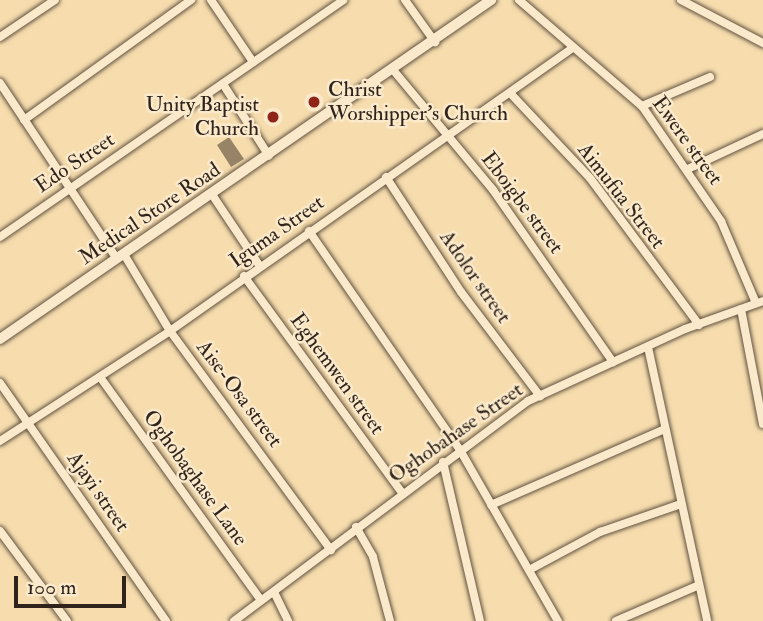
<!DOCTYPE html>
<style>
body{margin:0}
#map{position:relative;width:763px;height:621px;overflow:hidden;background:#f7ddae;font-family:"IM FELL Double Pica",serif}
div>[style]{position:absolute}
.building>*{inset:0;background:#978467}
.roads{filter:drop-shadow(0 0 2px #615240) drop-shadow(0 0 2px #615240)}
.street>*{height:8px;margin:-4px;padding:0 4px;transform-origin:4px;border-radius:4px;background:#fae9ca}
.secondary>*{height:10px;margin:-5px;padding:0 5px;transform-origin:5px;border-radius:5px;background:#fae9ca}
.dots>*{width:19px;height:19px;translate:-50% -50%;box-sizing:border-box;border:4px solid #fae9ca;border-radius:50%}
span{translate:-50% -50%;white-space:nowrap;text-align:center;line-height:1.15;-webkit-text-stroke:5px #fae9ca;paint-order:stroke}
.poi-label{font-size:21px;color:#2f231b}
.left{translate:0 -50%;text-align:left}
.right{translate:-100% -50%;text-align:right}
.street-label{font-size:21px;color:#2f231b}
.scale{position:absolute;left:14px;top:576px;width:112px;height:32px;box-sizing:border-box;border:4px solid #2f231b;border-top:0;padding-left:9px;font-size:21px;line-height:24px;white-space:nowrap;color:#2f231b;-webkit-text-stroke:5px #fae9ca;paint-order:stroke}
</style>
<div id="map">
<div class="building">
<div style="clip-path:polygon(229px 137px,244px 159px,231px 167px,217px 145px)"></div>
</div>
<div class="roads">
<div class="street">
<div style="left:211px;top:0;width:75px;rotate:55.9deg"></div>
<div style="left:405px;top:0;width:52px;rotate:54.5deg"></div>
<div style="left:519px;top:0;width:162px;rotate:40.8deg"></div>
<div style="left:642px;top:106px;width:140px;rotate:55.5deg"></div>
<div style="left:721px;top:221px;width:89px;rotate:66.9deg"></div>
<div style="left:681px;top:0;width:93px;rotate:27.7deg"></div>
<div style="left:0;top:37px;width:66px;rotate:-33.9deg"></div>
<div style="left:394px;top:71px;width:155px;rotate:50.2deg"></div>
<div style="left:493px;top:190px;width:210px;rotate:55.1deg"></div>
<div style="left:0;top:83px;width:211px;rotate:56.4deg"></div>
<div style="left:223px;top:84px;width:85px;rotate:57.4deg"></div>
<div style="left:511px;top:94px;width:115px;rotate:46.8deg"></div>
<div style="left:590px;top:178px;width:183px;rotate:53.4deg"></div>
<div style="left:642px;top:106px;width:74px;rotate:-23.1deg"></div>
<div style="left:24px;top:120px;width:206px;rotate:-35.7deg"></div>
<div style="left:688px;top:169px;width:83px;rotate:-25deg"></div>
<div style="left:386px;top:177px;width:137px;rotate:56.9deg"></div>
<div style="left:461px;top:292px;width:131px;rotate:52.8deg"></div>
<div style="left:213px;top:196px;width:83px;rotate:56.3deg"></div>
<div style="left:309px;top:231px;width:266px;rotate:55.4deg"></div>
<div style="left:460px;top:450px;width:197px;rotate:60.2deg"></div>
<div style="left:0;top:237px;width:417px;rotate:-34.6deg"></div>
<div style="left:125px;top:256px;width:87px;rotate:59deg"></div>
<div style="left:170px;top:331px;width:272px;rotate:53.7deg"></div>
<div style="left:244px;top:276px;width:268px;rotate:53.9deg"></div>
<div style="left:741px;top:309px;width:117px;rotate:79.2deg"></div>
<div style="left:648px;top:347px;width:280px;rotate:77.8deg"></div>
<div style="left:100px;top:377px;width:275px;rotate:54.2deg"></div>
<div style="left:0;top:383px;width:290px;rotate:55.1deg"></div>
<div style="left:0;top:441px;width:202px;rotate:-32.9deg"></div>
<div style="left:170px;top:331px;width:492px;rotate:-35.1deg"></div>
<div style="left:443px;top:462px;width:163px;rotate:76.9deg"></div>
<div style="left:491px;top:505px;width:190px;rotate:-23.6deg"></div>
<div style="left:356px;top:527px;width:34px;rotate:60deg"></div>
<div style="left:373px;top:557px;width:66px;rotate:75.1deg"></div>
<div style="left:0;top:531px;width:112px;rotate:53.3deg"></div>
<div style="left:529px;top:570px;width:81px;rotate:-28.2deg"></div>
<div style="left:600px;top:532px;width:86px;rotate:-19.1deg"></div>
<div style="left:274px;top:592px;width:32px;rotate:64deg"></div>
<div style="left:234px;top:621px;width:367px;rotate:-36.8deg"></div>
<div style="left:528px;top:401px;width:173px;rotate:-24.6deg"></div>
<div style="left:685px;top:329px;width:83px;rotate:-19.7deg"></div>
<div style="left:616px;top:621px;width:90px;rotate:-23.4deg"></div>
</div>
<div class="secondary">
<div style="left:0;top:339px;width:597px;rotate:-34.62deg"></div>
</div>
</div>
<div class="dots">
<div style="left:314px;top:102px;background:#8f2418"></div>
<div style="left:273px;top:117px;background:#8f2418"></div>
</div>
<div class="poi-label">
<span class="left" style="left:328px;top:102px">Christ<br>Worshipper's Church</span>
<span class="right" style="left:259px;top:117px">Unity Baptist<br>Church</span>
</div>
<div class="street-label">
<span style="left:687px;top:141px;rotate:54deg">Ewere street</span>
<span style="left:75px;top:163px;rotate:-34deg">Edo Street</span>
<span style="left:621px;top:196px;rotate:52deg">Aimufua Street</span>
<span style="left:522px;top:203px;rotate:53deg">Eboigbe street</span>
<span style="left:150px;top:214px;rotate:-34deg">Medical Store Road</span>
<span style="left:277px;top:232px;rotate:-35deg">Iguma Street</span>
<span style="left:475px;top:277px;rotate:55deg">Adolor street</span>
<span style="left:337px;top:374px;rotate:54deg">Eghemwen street</span>
<span style="left:239px;top:394px;rotate:53deg">Aise-Osa street</span>
<span style="left:456px;top:433px;rotate:-35deg">Oghobahase Street</span>
<span style="left:195px;top:478px;rotate:54deg">Oghobaghase Lane</span>
<span style="left:98px;top:492px;rotate:55deg">Ajayi street</span>
</div>
<div class="scale">100 m</div>
</div>
